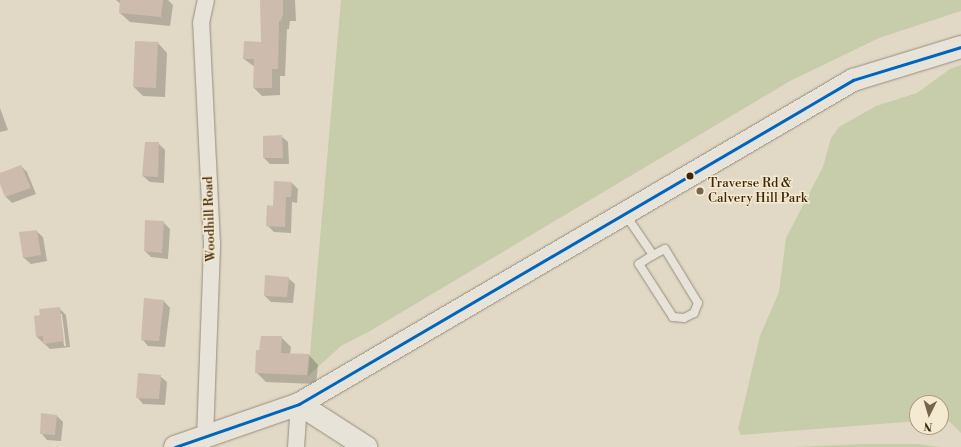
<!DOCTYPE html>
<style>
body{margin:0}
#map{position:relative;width:961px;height:447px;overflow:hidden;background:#e1d8c5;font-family:"Libre Bodoni",serif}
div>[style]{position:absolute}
.green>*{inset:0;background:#c7ccaa}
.shadow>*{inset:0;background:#0003}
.building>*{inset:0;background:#cdbcad}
.roads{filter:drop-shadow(0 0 1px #968e7f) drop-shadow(0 0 1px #968e7f)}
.lane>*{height:8px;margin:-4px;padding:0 4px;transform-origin:4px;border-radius:4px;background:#e8e3d9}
.street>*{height:16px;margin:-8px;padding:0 8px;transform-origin:8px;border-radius:8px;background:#e8e3d9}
.secondary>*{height:22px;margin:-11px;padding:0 11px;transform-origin:11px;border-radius:11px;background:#e8e3d9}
.bus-1>*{height:3px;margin:-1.5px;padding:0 1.5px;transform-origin:1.5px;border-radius:1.5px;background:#0065bd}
.dots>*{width:11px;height:11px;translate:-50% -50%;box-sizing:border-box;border:2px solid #f4e9d1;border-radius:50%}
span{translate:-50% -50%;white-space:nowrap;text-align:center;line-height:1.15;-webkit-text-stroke:3px #f4e9d1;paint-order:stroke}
.poi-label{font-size:13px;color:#3f2608}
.left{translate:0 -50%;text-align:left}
.street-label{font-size:13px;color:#3f2608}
.north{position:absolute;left:909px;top:395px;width:40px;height:40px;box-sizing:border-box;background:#f4e9d1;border:1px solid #ac9b81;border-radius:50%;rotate:185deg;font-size:11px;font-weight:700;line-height:16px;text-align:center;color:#3f2608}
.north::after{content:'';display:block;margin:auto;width:14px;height:18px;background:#78644a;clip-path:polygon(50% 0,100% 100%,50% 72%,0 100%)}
</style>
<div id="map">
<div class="green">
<div style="clip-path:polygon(341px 0,961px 0,961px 11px,879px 38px,790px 81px,370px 331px,341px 346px,308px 376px)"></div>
<div style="clip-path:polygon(961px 65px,961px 433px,949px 421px,941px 421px,941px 403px,917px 403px,917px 421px,741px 435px,738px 429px,760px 336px,779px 292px,786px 238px,823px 167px,831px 138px,839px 127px,876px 106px,917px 93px,950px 69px)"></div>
<div style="clip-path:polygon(864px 444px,917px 444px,940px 447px,794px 447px)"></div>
</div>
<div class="shadow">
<div style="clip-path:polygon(116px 0,168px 0,173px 5px,170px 26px,130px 22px,120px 13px,121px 4px)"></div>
<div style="clip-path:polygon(261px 0,295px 0,296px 21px,290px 21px,289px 29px,287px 29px,285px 76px,280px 76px,280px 95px,262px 96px,254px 88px,255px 67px,244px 59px,245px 42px,262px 43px)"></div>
<div style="clip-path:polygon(158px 43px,167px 53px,165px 97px,143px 96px,134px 87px)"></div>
<div style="clip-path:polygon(0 108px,8px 130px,0 132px)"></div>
<div style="clip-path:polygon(281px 136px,288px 142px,289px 164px,270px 164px,264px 158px)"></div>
<div style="clip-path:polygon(158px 143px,165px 150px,164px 183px,150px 182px,143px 176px)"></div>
<div style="clip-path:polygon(21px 166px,27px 172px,36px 194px,12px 203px,6px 197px,0 174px)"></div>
<div style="clip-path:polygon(292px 183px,298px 189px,297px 203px,292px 202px,291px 233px,274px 232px,267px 225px)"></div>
<div style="clip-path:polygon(163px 222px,170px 229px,168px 259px,151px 257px,145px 251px)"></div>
<div style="clip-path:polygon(36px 231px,43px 237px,47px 261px,31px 264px,24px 258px,20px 233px)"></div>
<div style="clip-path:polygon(288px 278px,295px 284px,293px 303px,271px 302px,265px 296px)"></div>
<div style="clip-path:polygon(164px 301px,170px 308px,165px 347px,148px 346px,142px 339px)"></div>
<div style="clip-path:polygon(evenodd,59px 308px,66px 315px,70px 347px,50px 349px,37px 337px,41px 316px,59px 308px,60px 314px,62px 314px,66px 346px,64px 346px,60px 314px)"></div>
<div style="clip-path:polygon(281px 337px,291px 347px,290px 354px,309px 355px,318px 365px,316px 384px,266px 382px,256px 372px,260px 351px)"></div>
<div style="clip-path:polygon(160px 376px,167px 382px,165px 405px,143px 404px,137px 397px)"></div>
<div style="clip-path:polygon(57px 416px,63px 422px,61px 441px,47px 440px,41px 433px)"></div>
</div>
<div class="building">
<div style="clip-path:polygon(120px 0,163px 0,161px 17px,119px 13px)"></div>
<div style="clip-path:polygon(260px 0,283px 0,283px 14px,281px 21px,279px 21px,278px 69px,272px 69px,272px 88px,253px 88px,254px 59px,243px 59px,244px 41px,261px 42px)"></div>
<div style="clip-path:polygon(135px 41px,158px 42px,156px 88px,133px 87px)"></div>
<div style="clip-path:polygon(282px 135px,283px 158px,263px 158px,263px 136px)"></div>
<div style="clip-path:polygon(145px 142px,159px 142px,158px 177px,142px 176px)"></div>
<div style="clip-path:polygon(21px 165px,31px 188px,5px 197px,0 184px,0 173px)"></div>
<div style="clip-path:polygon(274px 181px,292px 182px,291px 197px,286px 197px,285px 227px,266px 226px,267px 205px,273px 206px)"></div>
<div style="clip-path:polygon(145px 220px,164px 221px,162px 253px,144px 251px)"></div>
<div style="clip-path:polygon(37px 230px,41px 255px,23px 258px,19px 232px)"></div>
<div style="clip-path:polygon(265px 275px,289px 277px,287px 297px,264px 296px)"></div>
<div style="clip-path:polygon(144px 298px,164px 300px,159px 341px,141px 340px)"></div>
<div style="clip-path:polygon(60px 307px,64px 341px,43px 344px,43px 336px,36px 337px,34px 316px,40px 315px,39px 309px)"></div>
<div style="clip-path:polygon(261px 336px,282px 336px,281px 353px,309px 354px,307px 375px,255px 373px,256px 350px,259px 350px)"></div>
<div style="clip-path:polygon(138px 373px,161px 375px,159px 399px,136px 398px)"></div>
<div style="clip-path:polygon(41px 413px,57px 415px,55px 435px,40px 434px)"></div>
</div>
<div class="roads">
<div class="lane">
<div style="left:625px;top:214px;width:50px;rotate:55.7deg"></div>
<div style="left:653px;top:255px;width:13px;rotate:-27deg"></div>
<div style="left:665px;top:249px;width:63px;rotate:58.6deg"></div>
<div style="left:698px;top:303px;width:11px;rotate:112deg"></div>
<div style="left:694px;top:313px;width:11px;rotate:153deg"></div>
<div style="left:684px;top:318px;width:11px;rotate:-175deg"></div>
<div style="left:673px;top:317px;width:63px;rotate:-122.7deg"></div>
<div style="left:639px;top:264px;width:17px;rotate:-33deg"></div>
</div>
<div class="street">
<div style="left:205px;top:438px;width:194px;rotate:-87.9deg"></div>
<div style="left:212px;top:244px;width:221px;rotate:-92.8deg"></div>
<div style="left:201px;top:23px;width:24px;rotate:-78deg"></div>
<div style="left:296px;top:447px;width:43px;rotate:-86deg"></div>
</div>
<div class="secondary">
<div style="left:299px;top:404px;width:80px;rotate:32.7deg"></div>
<div style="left:175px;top:447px;width:131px;rotate:-19.1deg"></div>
<div style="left:299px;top:404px;width:642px;rotate:-30.32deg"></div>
<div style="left:853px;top:80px;width:113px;rotate:-17deg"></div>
</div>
</div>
<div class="bus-1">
<div style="left:175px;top:447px;width:131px;rotate:-19.1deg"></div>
<div style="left:299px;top:404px;width:642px;rotate:-30.32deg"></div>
<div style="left:853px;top:80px;width:113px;rotate:-17deg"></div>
</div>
<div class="dots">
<div style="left:690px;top:176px;background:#3f2608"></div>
<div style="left:700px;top:191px;background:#78644a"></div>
</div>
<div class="poi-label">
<span class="left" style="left:708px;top:191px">Traverse Rd &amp;<br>Calvery Hill Park</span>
</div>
<div class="street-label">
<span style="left:210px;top:219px;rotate:-92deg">Woodhill Road</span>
</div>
<div class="north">N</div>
</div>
